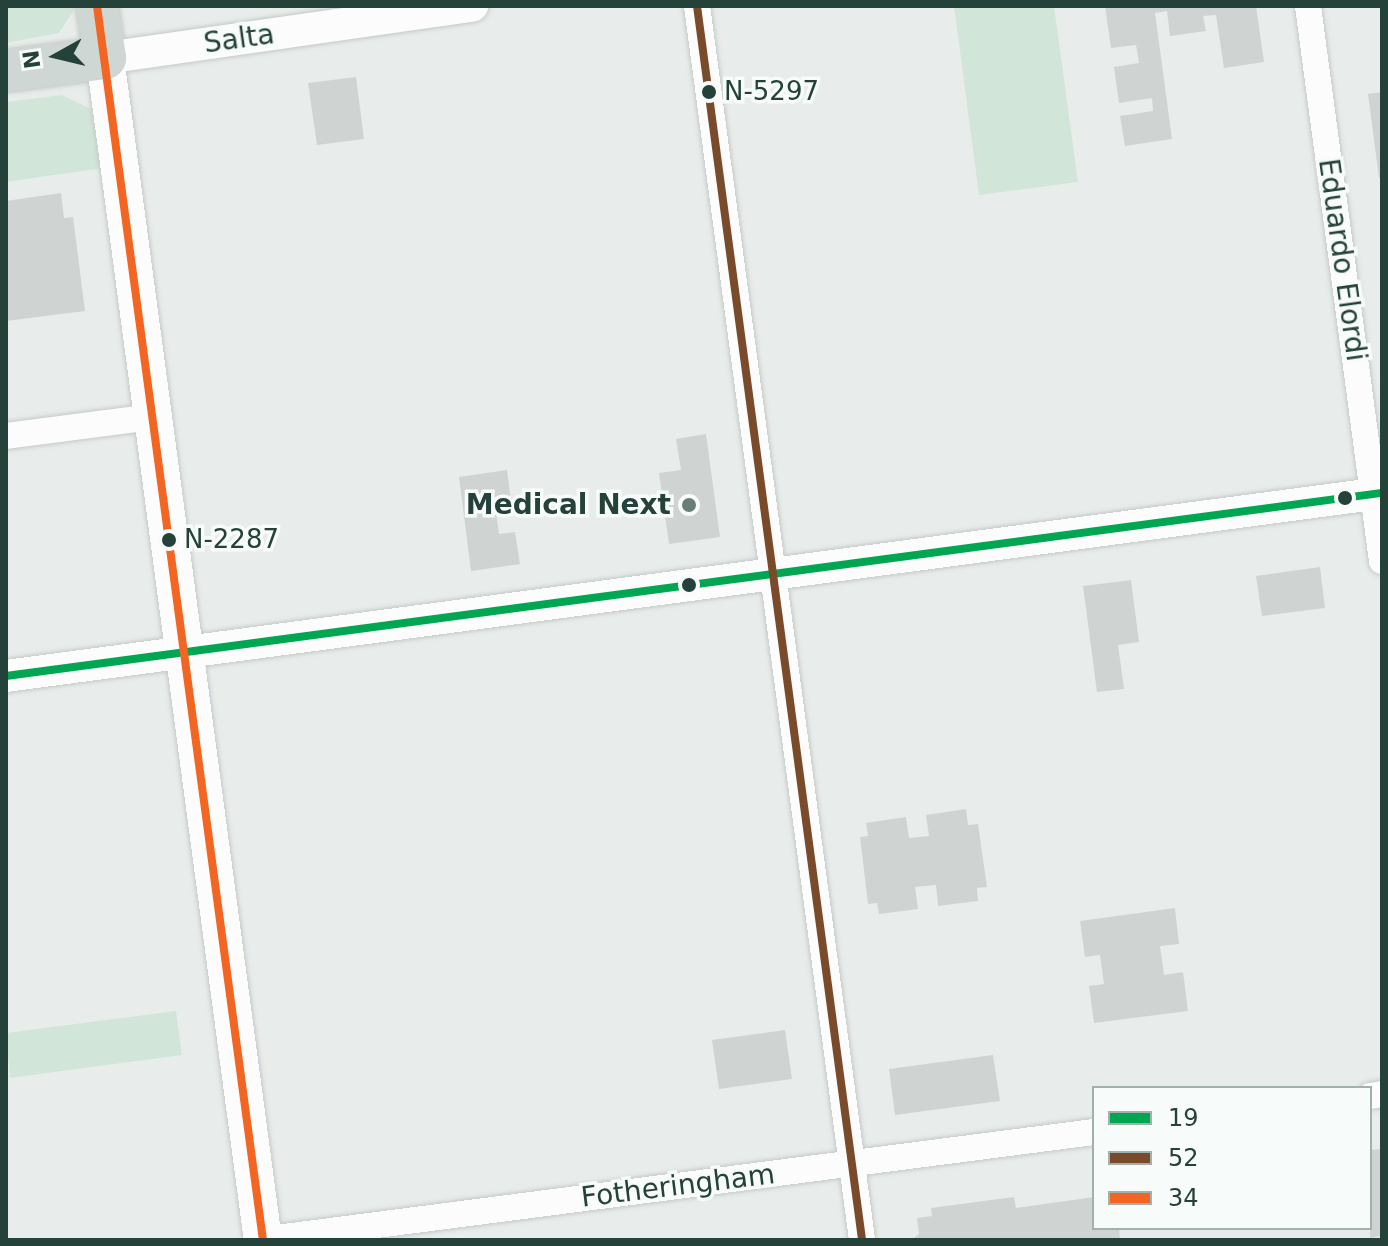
<!DOCTYPE html>
<style>
body{margin:0}
#map{position:relative;width:1388px;height:1246px;overflow:hidden;background:#e8edeb;font-family:"DejaVu Sans",sans-serif}
div>[style]{position:absolute}
.green>*{inset:0;background:#d1e6d8}
.building>*{inset:0;background:#cfd4d2}
.roads{filter:drop-shadow(0 0 2px #c5cac8) drop-shadow(0 0 2px #c5cac8)}
.minor>*{height:26px;margin:-13px;padding:0 13px;transform-origin:13px;border-radius:13px;background:#fcfcfc}
.tertiary>*{height:32px;margin:-16px;padding:0 16px;transform-origin:16px;border-radius:16px;background:#fcfcfc}
.secondary>*{height:38px;margin:-19px;padding:0 19px;transform-origin:19px;border-radius:19px;background:#fcfcfc}
.primary>*{height:42px;margin:-21px;padding:0 21px;transform-origin:21px;border-radius:21px;background:#cfd7d5}
.bus-1>*{height:8px;margin:-4px;padding:0 4px;transform-origin:4px;border-radius:4px;background:#00a651}
.bus-2>*{height:8px;margin:-4px;padding:0 4px;transform-origin:4px;border-radius:4px;background:#7a4b2a}
.bus-3>*{height:8px;margin:-4px;padding:0 4px;transform-origin:4px;border-radius:4px;background:#f26522}
.dots>*{width:22px;height:22px;translate:-50% -50%;box-sizing:border-box;border:4px solid #f7fbf9;border-radius:50%}
span{translate:-50% -50%;white-space:nowrap;text-align:center;line-height:1.15;-webkit-text-stroke:7px #f7fbf9;paint-order:stroke}
.bus-label{font-size:26px;color:#24423a}
.left{translate:0 -50%;text-align:left}
.street-label{font-size:28px;color:#24423a}
.poi-label{font-size:28px;color:#24423a;font-weight:700}
.right{translate:-100% -50%;text-align:right}
.frame{position:absolute;inset:0;border:8px solid #24423a;pointer-events:none}
.legend{position:absolute;left:1092px;top:1086px;width:280px;height:144px;box-sizing:border-box;background:#f7fbf9;border:2px solid #a3b1ad;margin:0;padding:10px 14px;list-style:none;font-size:24px;color:#24423a}
.legend li{display:flex;align-items:center;gap:16px;height:40px}
.legend b{width:40px;border:2px solid #a3b1ad}
.north{position:absolute;left:16px;top:16px;width:80px;height:80px;-webkit-text-stroke:6px #f7fbf9;paint-order:stroke;rotate:262deg;font-size:22px;font-weight:700;line-height:32px;text-align:center;color:#24423a}
.north::after{content:'';display:block;margin:auto;width:28px;height:36px;background:#24423a;clip-path:polygon(50% 0,100% 100%,50% 72%,0 100%)}
</style>
<div id="map">
<div class="green">
<div style="clip-path:polygon(6px 6px,73px 6px,74px 10px,59px 33px,6px 43px)"></div>
<div style="clip-path:polygon(954px 6px,1054px 6px,1078px 182px,979px 195px)"></div>
<div style="clip-path:polygon(62px 95px,91px 109px,103px 168px,6px 182px,6px 102px)"></div>
<div style="clip-path:polygon(176px 1011px,182px 1055px,10px 1078px,6px 1033px)"></div>
</div>
<div class="building">
<div style="clip-path:polygon(1105px 6px,1256px 6px,1264px 62px,1224px 68px,1216px 15px,1203px 16px,1206px 31px,1170px 36px,1167px 11px,1155px 13px,1172px 139px,1125px 146px,1120px 116px,1153px 111px,1152px 98px,1119px 103px,1114px 67px,1139px 63px,1136px 45px,1111px 48px)"></div>
<div style="clip-path:polygon(356px 77px,364px 139px,317px 145px,308px 83px)"></div>
<div style="clip-path:polygon(1382px 92px,1382px 177px,1379px 178px,1368px 94px)"></div>
<div style="clip-path:polygon(61px 193px,64px 218px,73px 217px,85px 311px,6px 321px,6px 201px)"></div>
<div style="clip-path:polygon(706px 434px,720px 537px,669px 544px,659px 473px,681px 470px,676px 439px)"></div>
<div style="clip-path:polygon(507px 470px,512px 510px,496px 512px,499px 534px,515px 532px,520px 564px,471px 571px,459px 477px)"></div>
<div style="clip-path:polygon(1320px 567px,1325px 608px,1262px 616px,1256px 576px)"></div>
<div style="clip-path:polygon(1131px 580px,1139px 642px,1118px 645px,1124px 689px,1097px 692px,1083px 586px)"></div>
<div style="clip-path:polygon(966px 809px,968px 825px,978px 824px,987px 887px,977px 888px,978px 901px,938px 906px,936px 885px,915px 887px,918px 909px,879px 914px,877px 903px,868px 904px,860px 837px,868px 836px,866px 823px,906px 817px,909px 838px,929px 836px,926px 815px)"></div>
<div style="clip-path:polygon(1175px 908px,1179px 944px,1160px 946px,1164px 975px,1183px 972px,1188px 1011px,1094px 1023px,1089px 986px,1104px 984px,1100px 955px,1085px 957px,1080px 921px)"></div>
<div style="clip-path:polygon(785px 1030px,792px 1079px,719px 1089px,712px 1040px)"></div>
<div style="clip-path:polygon(993px 1055px,1000px 1101px,895px 1115px,889px 1069px)"></div>
<div style="clip-path:polygon(1382px 1149px,1382px 1236px,1370px 1238px,1370px 1150px)"></div>
<div style="clip-path:polygon(1014px 1197px,1016px 1208px,1094px 1197px,1094px 1228px,1119px 1228px,1120px 1240px,912px 1240px,919px 1234px,917px 1218px,932px 1216px,931px 1208px)"></div>
</div>
<div class="roads">
<div class="minor">
<div style="left:697px;top:6px;width:1245px;rotate:82.38deg"></div>
<div style="left:1308px;top:6px;width:560px;rotate:82.41deg"></div>
<div style="left:6px;top:436px;width:147px;rotate:-7.4deg"></div>
<div style="left:1370px;top:1096px;width:12px;rotate:-9deg"></div>
<div style="left:261px;top:1240px;width:840px;rotate:-7.39deg"></div>
</div>
<div class="tertiary">
<div style="left:105px;top:58px;width:371px;rotate:-8.1deg"></div>
<div style="left:6px;top:676px;width:1388px;rotate:-7.58deg"></div>
</div>
<div class="secondary">
<div style="left:105px;top:58px;width:1193px;rotate:82.39deg"></div>
</div>
<div class="primary">
<div style="left:6px;top:71px;width:100px;rotate:-7.5deg"></div>
<div style="left:105px;top:58px;width:53px;rotate:-98.7deg"></div>
</div>
</div>
<div class="bus-1">
<div style="left:6px;top:676px;width:1388px;rotate:-7.58deg"></div>
</div>
<div class="bus-2">
<div style="left:697px;top:6px;width:1245px;rotate:82.38deg"></div>
</div>
<div class="bus-3">
<div style="left:97px;top:6px;width:1245px;rotate:82.34deg"></div>
</div>
<div class="dots">
<div style="left:709px;top:92px;background:#24423a"></div>
<div style="left:1345px;top:498px;background:#24423a"></div>
<div style="left:689px;top:505px;background:#697e78"></div>
<div style="left:169px;top:540px;background:#24423a"></div>
<div style="left:689px;top:585px;background:#24423a"></div>
</div>
<div class="bus-label">
<span class="left" style="left:724px;top:92px">N-5297</span>
<span class="left" style="left:184px;top:540px">N-2287</span>
</div>
<div class="street-label">
<span style="left:239px;top:39px;rotate:-8deg">Salta</span>
<span style="left:1342px;top:260px;rotate:82deg">Eduardo Elordi</span>
<span style="left:678px;top:1186px;rotate:-7deg">Fotheringham</span>
</div>
<div class="poi-label">
<span class="right" style="left:671px;top:505px">Medical Next</span>
</div>
<div class="frame"></div>
<ul class="legend">
<li><b style="height:10px;background:#00a651"></b>19</li>
<li><b style="height:10px;background:#7a4b2a"></b>52</li>
<li><b style="height:10px;background:#f26522"></b>34</li>
</ul>
<div class="north">N</div>
</div>
